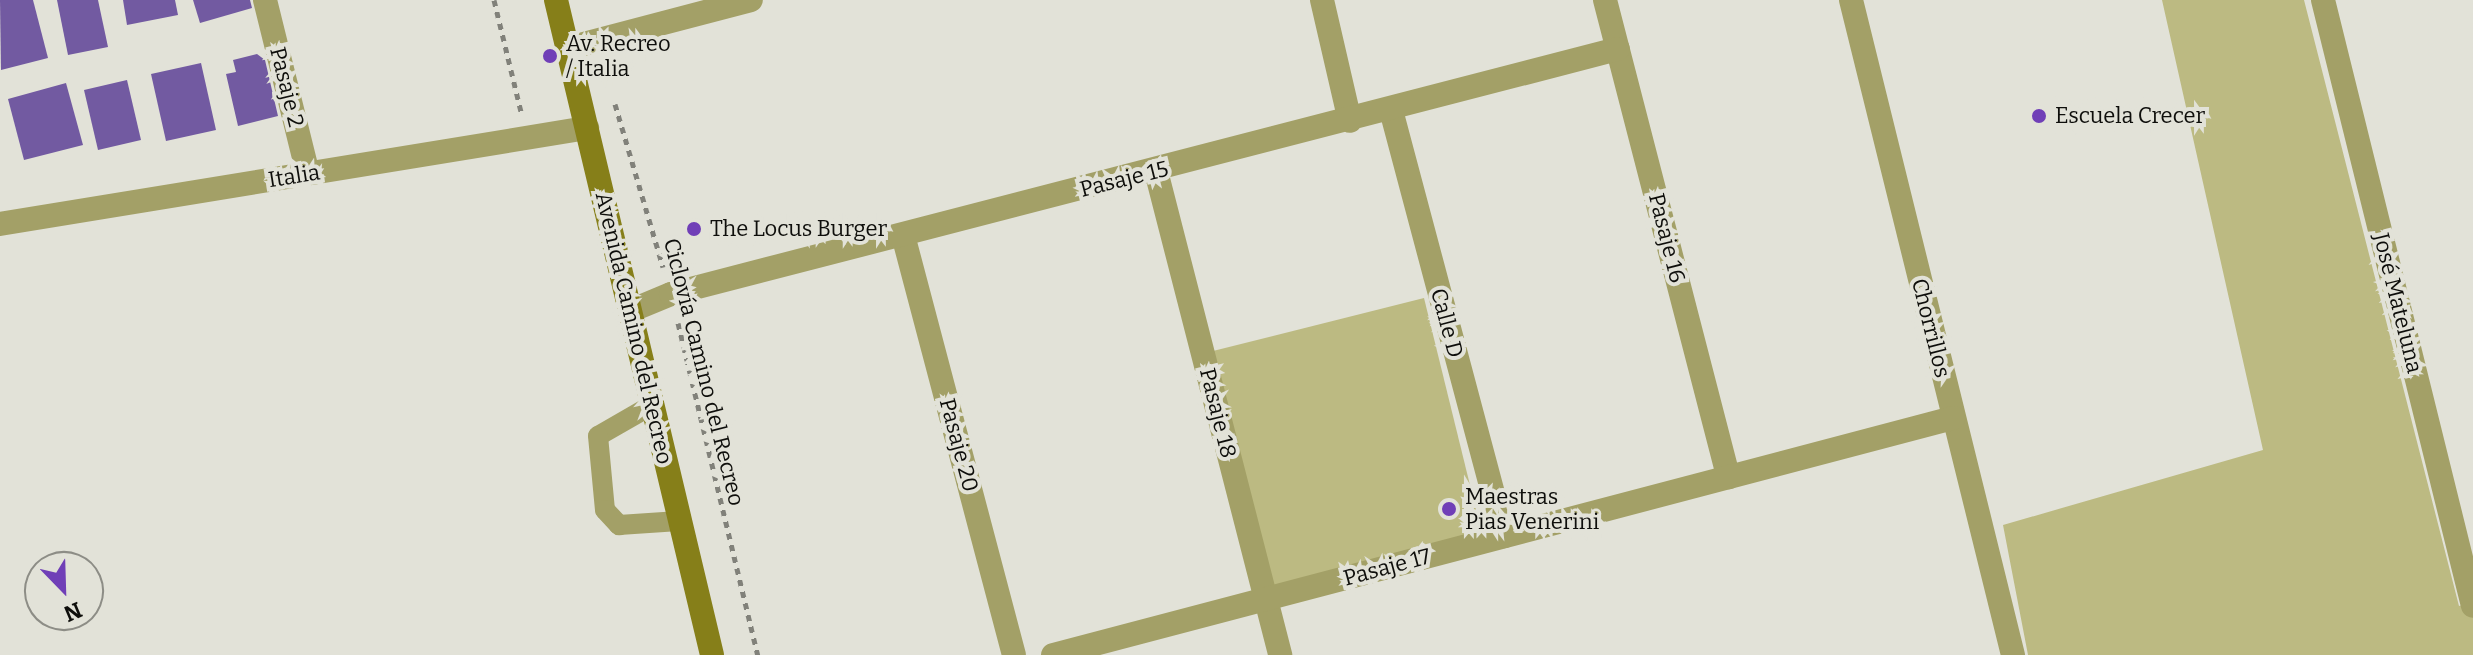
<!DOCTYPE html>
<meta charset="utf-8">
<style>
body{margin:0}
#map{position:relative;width:2473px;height:655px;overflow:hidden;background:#e2e2d8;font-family:Bitter,serif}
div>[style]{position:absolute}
.green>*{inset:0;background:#bcba82}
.building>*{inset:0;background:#725aa1}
.path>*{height:5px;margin-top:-2.5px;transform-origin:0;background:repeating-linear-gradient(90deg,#81817a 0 6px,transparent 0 12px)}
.lane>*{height:20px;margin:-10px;padding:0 10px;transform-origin:10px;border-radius:10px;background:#a3a067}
.street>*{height:24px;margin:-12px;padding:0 12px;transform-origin:12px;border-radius:12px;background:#a3a067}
.secondary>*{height:24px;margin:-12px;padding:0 12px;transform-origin:12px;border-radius:12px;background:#867f19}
.dots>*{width:22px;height:22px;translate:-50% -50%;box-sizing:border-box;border:4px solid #e2e2d8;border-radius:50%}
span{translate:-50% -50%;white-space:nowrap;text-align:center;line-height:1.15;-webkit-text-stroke:8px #e2e2d8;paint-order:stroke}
.poi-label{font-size:22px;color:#0e0e0b}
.left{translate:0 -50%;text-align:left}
.street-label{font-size:22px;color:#0e0e0b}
.north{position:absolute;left:24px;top:551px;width:80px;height:80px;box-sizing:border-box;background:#e2e2d8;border:2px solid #8d8d86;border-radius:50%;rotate:157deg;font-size:22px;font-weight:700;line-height:32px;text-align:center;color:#0e0e0b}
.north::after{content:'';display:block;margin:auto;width:28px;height:36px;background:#703fb7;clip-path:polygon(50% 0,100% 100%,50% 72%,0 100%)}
</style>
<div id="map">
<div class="green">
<div style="clip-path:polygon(2162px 0,2304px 0,2459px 606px,2473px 602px,2473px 655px,2028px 655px,2003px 525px,2263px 450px)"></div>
<div style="clip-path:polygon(1424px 298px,1482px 534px,1267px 587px,1209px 352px)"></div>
</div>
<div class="building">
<div style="clip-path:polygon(0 0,33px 0,48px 58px,1px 70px)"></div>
<div style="clip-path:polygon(57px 0,98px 0,108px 47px,68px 55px)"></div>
<div style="clip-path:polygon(123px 0,175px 0,178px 15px,127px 25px)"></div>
<div style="clip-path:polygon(193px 0,250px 0,252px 8px,200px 23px)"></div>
<div style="clip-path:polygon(257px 54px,265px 60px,278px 116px,238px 126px,226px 74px,236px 72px,233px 60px)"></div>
<div style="clip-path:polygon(201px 63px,216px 130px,166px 141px,151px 74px)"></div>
<div style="clip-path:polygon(127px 80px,141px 140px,98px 150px,84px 90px)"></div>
<div style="clip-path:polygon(66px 83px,83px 145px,24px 160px,8px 99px)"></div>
</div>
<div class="path">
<div style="left:494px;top:0;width:115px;rotate:76.4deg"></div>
<div style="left:615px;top:104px;width:170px;rotate:73.6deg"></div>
<div style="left:678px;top:323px;width:342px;rotate:76.5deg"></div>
</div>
<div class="lane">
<div style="left:652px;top:405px;width:62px;rotate:150.1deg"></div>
<div style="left:598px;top:436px;width:74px;rotate:84.6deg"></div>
<div style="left:605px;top:510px;width:21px;rotate:47deg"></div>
<div style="left:619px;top:525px;width:60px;rotate:-3.8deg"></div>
</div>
<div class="street">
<div style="left:265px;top:0;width:179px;rotate:76.1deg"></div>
<div style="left:1322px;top:0;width:124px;rotate:77deg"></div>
<div style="left:1605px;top:0;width:493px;rotate:75.5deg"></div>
<div style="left:1851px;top:0;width:675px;rotate:76.11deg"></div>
<div style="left:2323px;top:0;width:624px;rotate:76.1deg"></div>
<div style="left:568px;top:48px;width:189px;rotate:-14.7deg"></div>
<div style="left:1391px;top:110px;width:441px;rotate:75.1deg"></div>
<div style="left:1156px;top:171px;width:500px;rotate:75.6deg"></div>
<div style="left:0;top:224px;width:595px;rotate:-9.29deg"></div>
<div style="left:903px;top:235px;width:434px;rotate:75.2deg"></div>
<div style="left:630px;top:311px;width:44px;rotate:-22.5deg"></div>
<div style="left:671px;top:294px;width:978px;rotate:-14.51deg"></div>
<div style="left:1053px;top:655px;width:931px;rotate:-14.75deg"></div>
</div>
<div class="secondary">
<div style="left:556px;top:0;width:673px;rotate:76.6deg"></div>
</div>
<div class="dots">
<div style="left:550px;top:56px;background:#703fb7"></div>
<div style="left:2039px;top:116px;background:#703fb7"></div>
<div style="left:694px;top:229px;background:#703fb7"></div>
<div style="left:1449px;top:509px;background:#703fb7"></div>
</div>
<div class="poi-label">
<span class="left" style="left:566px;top:56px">Av. Recreo<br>/ Italia</span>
<span class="left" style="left:2055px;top:116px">Escuela Crecer</span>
<span class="left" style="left:710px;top:229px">The Locus Burger</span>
<span class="left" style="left:1465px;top:509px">Maestras<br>Pias Venerini</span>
</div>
<div class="street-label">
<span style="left:287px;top:87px;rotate:76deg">Pasaje 2</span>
<span style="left:294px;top:176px;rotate:-9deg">Italia</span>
<span style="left:1124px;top:179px;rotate:-14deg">Pasaje 15</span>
<span style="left:1667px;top:238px;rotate:76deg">Pasaje 16</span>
<span style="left:2398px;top:303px;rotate:76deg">José Mateluna</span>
<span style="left:1447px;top:323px;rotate:75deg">Calle D</span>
<span style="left:634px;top:328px;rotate:77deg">Avenida Camino del Recreo</span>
<span style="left:1931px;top:328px;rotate:76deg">Chorrillos</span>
<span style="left:704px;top:372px;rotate:76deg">Ciclovía Camino del Recreo</span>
<span style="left:1218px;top:413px;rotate:76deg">Pasaje 18</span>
<span style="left:959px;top:445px;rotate:75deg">Pasaje 20</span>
<span style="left:1387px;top:567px;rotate:-15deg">Pasaje 17</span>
</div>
<div class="north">N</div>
</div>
